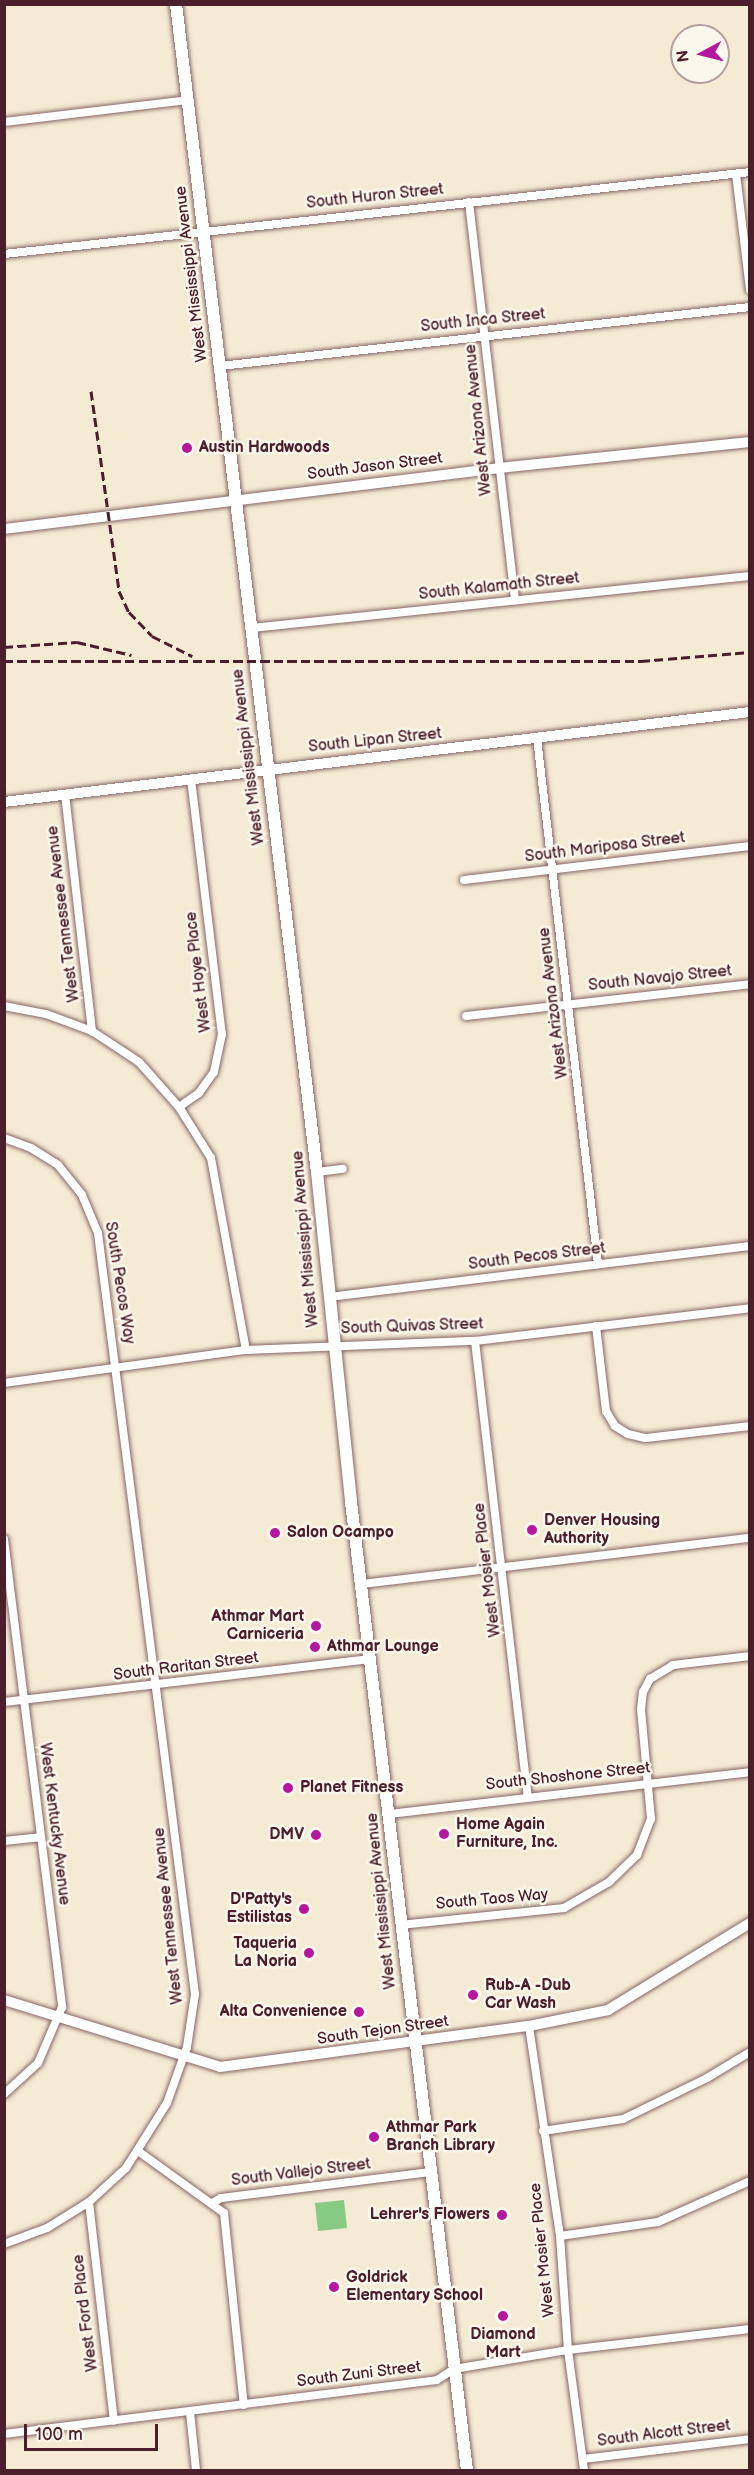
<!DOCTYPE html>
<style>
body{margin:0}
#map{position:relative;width:754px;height:2475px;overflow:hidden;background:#f5ead4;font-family:"Balsamiq Sans",sans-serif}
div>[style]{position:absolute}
.green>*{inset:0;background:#86ca84}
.roads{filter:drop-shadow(0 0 2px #866666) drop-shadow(0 0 2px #866666)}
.minor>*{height:8px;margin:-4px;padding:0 4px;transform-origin:4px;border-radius:4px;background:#fff}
.tertiary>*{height:10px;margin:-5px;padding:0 5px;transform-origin:5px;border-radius:5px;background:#fff}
.secondary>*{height:12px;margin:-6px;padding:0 6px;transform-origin:6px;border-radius:6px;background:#fff}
.rail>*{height:3px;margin-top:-1.5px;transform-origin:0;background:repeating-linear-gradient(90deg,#4a1f2b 0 9px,transparent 0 13.5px)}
.dots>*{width:16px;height:16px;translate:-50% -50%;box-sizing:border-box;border:3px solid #fbf7ec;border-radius:50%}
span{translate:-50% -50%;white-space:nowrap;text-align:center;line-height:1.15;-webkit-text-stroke:5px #fbf7ec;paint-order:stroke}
.street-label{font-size:16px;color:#4a1f2b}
.poi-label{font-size:16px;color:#4a1f2b;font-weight:700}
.left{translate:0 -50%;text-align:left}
.right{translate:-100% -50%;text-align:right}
.frame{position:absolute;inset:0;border:6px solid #4a1f2b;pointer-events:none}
.north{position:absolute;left:670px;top:24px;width:60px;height:60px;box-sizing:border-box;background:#fbf7ec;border:2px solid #b4a19f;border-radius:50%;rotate:263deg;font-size:16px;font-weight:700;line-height:24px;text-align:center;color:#4a1f2b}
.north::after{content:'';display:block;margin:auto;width:21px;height:27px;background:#b5179e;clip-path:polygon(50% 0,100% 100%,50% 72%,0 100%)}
.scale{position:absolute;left:24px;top:2424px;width:134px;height:27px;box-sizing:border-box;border:3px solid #4a1f2b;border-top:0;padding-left:8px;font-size:18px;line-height:21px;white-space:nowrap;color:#4a1f2b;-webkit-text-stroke:4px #fbf7ec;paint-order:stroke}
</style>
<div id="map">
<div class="green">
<div style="clip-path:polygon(344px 2200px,347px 2228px,318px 2231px,315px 2203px)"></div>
</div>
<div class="roads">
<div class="minor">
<div style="left:4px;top:122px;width:185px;rotate:-6.8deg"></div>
<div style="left:736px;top:174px;width:117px;rotate:83.1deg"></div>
<div style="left:469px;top:202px;width:401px;rotate:83.4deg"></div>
<div style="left:4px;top:254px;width:750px;rotate:-6.27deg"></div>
<div style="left:220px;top:366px;width:533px;rotate:-6.35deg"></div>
<div style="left:251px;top:628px;width:502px;rotate:-5.95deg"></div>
<div style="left:537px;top:738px;width:530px;rotate:83.38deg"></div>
<div style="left:191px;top:779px;width:257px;rotate:83.1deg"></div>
<div style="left:222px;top:1034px;width:39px;rotate:102deg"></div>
<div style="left:214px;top:1072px;width:26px;rotate:126deg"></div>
<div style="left:199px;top:1093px;width:24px;rotate:145deg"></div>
<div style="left:179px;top:1107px;width:60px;rotate:57.9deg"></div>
<div style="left:211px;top:1158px;width:195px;rotate:79.7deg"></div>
<div style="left:65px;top:794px;width:239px;rotate:83.5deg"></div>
<div style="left:464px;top:880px;width:288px;rotate:-6.8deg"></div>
<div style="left:4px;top:1006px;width:43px;rotate:10.8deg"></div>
<div style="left:46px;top:1014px;width:49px;rotate:20.3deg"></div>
<div style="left:92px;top:1031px;width:56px;rotate:33.4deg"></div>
<div style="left:139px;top:1062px;width:60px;rotate:48.4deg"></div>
<div style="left:466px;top:1016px;width:286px;rotate:-6.4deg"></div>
<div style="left:4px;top:1138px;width:29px;rotate:20deg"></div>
<div style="left:31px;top:1148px;width:32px;rotate:32deg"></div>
<div style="left:58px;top:1165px;width:38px;rotate:51deg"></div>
<div style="left:82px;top:1195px;width:41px;rotate:67.2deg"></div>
<div style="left:98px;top:1233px;width:767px;rotate:82.74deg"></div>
<div style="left:195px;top:1994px;width:54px;rotate:98.6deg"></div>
<div style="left:187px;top:2047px;width:59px;rotate:109.7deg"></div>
<div style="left:167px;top:2103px;width:77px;rotate:122.2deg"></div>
<div style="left:126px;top:2168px;width:50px;rotate:137.4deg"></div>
<div style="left:89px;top:2202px;width:49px;rotate:148.2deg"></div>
<div style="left:47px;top:2228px;width:46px;rotate:159.6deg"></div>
<div style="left:317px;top:1172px;width:26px;rotate:-7deg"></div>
<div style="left:329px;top:1297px;width:424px;rotate:-6.9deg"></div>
<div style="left:596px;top:1326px;width:86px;rotate:83.3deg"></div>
<div style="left:606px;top:1411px;width:17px;rotate:59deg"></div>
<div style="left:615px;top:1426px;width:15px;rotate:32deg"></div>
<div style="left:628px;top:1434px;width:18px;rotate:13deg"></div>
<div style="left:646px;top:1438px;width:105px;rotate:-6.6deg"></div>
<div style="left:475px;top:1341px;width:458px;rotate:83.4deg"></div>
<div style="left:4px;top:1383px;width:244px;rotate:-7.8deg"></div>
<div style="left:246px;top:1350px;width:229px;rotate:-2.3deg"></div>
<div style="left:475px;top:1341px;width:277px;rotate:-6.8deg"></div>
<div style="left:4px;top:1539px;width:472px;rotate:82.9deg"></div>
<div style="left:62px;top:2007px;width:61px;rotate:113.2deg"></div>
<div style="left:38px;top:2063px;width:46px;rotate:137.6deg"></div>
<div style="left:362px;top:1584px;width:391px;rotate:-6.8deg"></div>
<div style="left:4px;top:1702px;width:369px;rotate:-6.7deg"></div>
<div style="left:389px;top:1814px;width:363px;rotate:-6.6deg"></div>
<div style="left:4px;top:1841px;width:36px;rotate:-6deg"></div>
<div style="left:400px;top:1925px;width:165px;rotate:-5.9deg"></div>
<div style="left:564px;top:1908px;width:52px;rotate:-30deg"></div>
<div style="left:609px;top:1882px;width:39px;rotate:-44deg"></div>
<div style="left:637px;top:1855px;width:39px;rotate:-69deg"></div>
<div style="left:651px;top:1819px;width:109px;rotate:-95.2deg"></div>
<div style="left:641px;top:1710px;width:18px;rotate:-84deg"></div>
<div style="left:643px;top:1692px;width:15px;rotate:-62deg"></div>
<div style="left:650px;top:1679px;width:27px;rotate:-31deg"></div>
<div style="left:673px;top:1665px;width:78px;rotate:-6.7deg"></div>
<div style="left:529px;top:2026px;width:212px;rotate:81.6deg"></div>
<div style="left:560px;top:2236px;width:114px;rotate:86deg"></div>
<div style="left:568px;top:2350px;width:121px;rotate:82.4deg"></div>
<div style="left:543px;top:2131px;width:81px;rotate:-8.5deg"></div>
<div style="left:623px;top:2119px;width:93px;rotate:-26deg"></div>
<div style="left:707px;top:2078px;width:50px;rotate:-31.2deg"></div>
<div style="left:138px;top:2151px;width:106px;rotate:35.8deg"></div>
<div style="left:224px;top:2213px;width:193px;rotate:84.1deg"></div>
<div style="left:89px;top:2202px;width:220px;rotate:83.5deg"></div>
<div style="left:212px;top:2203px;width:10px;rotate:-29deg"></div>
<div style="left:221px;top:2198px;width:211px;rotate:-7.1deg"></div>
<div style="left:560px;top:2236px;width:99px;rotate:-8.1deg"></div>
<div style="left:658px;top:2222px;width:101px;rotate:-24deg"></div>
<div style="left:190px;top:2412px;width:58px;rotate:84.1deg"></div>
<div style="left:4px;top:2434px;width:436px;rotate:-7.1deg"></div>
<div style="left:437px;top:2380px;width:20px;rotate:-33deg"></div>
<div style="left:454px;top:2369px;width:116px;rotate:-9.5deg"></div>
<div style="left:568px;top:2350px;width:183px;rotate:-6.6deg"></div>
<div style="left:583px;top:2459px;width:168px;rotate:-6.8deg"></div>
</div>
<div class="tertiary">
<div style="left:4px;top:529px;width:499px;rotate:-7deg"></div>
<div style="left:499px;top:468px;width:252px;rotate:-5.9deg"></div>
<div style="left:4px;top:802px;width:751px;rotate:-6.88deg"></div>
<div style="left:4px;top:2000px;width:226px;rotate:17.2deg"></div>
<div style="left:220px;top:2067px;width:312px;rotate:-7.6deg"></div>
<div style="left:529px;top:2026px;width:81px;rotate:-11.4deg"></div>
<div style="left:608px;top:2010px;width:167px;rotate:-31.5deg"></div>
</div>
<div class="secondary">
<div style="left:176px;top:4px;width:1176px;rotate:83.12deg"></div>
<div style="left:317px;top:1172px;width:332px;rotate:84.1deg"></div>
<div style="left:351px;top:1502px;width:975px;rotate:83.17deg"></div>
</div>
</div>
<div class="rail">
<div style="left:91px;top:391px;width:202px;rotate:82deg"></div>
<div style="left:119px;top:591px;width:23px;rotate:65deg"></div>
<div style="left:129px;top:612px;width:33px;rotate:46deg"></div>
<div style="left:152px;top:636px;width:45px;rotate:26.6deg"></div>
<div style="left:4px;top:647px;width:73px;rotate:-3.9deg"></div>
<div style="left:77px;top:642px;width:56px;rotate:13.5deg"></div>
<div style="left:4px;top:661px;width:637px"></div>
<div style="left:641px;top:661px;width:109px;rotate:-4.7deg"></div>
</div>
<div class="dots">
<div style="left:187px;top:448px;background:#b5179e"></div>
<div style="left:532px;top:1530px;background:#b5179e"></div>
<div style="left:275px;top:1533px;background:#b5179e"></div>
<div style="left:316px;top:1626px;background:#b5179e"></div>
<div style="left:315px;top:1647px;background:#b5179e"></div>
<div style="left:288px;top:1788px;background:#b5179e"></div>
<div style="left:444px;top:1834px;background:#b5179e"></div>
<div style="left:316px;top:1835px;background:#b5179e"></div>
<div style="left:304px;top:1909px;background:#b5179e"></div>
<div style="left:309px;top:1953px;background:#b5179e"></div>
<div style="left:473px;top:1995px;background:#b5179e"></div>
<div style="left:359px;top:2012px;background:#b5179e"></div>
<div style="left:374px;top:2137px;background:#b5179e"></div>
<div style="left:502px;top:2215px;background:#b5179e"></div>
<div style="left:334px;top:2287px;background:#b5179e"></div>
<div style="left:503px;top:2316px;background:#b5179e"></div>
</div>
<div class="street-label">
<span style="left:375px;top:197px;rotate:-6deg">South Huron Street</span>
<span style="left:192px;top:274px;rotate:-97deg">West Mississippi Avenue</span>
<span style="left:483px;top:321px;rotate:-6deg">South Inca Street</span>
<span style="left:479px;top:420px;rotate:-96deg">West Arizona Avenue</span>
<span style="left:375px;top:467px;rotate:-7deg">South Jason Street</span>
<span style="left:499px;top:587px;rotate:-6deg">South Kalamath Street</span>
<span style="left:375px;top:741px;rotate:-6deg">South Lipan Street</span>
<span style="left:249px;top:757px;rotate:-97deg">West Mississippi Avenue</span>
<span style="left:605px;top:848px;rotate:-7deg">South Mariposa Street</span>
<span style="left:64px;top:914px;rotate:-97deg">West Tennessee Avenue</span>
<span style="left:199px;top:972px;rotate:-97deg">West Hoye Place</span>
<span style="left:660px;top:979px;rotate:-6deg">South Navajo Street</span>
<span style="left:554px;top:1003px;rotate:-97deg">West Arizona Avenue</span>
<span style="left:306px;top:1239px;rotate:-95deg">West Mississippi Avenue</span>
<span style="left:537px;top:1257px;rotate:-7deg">South Pecos Street</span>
<span style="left:119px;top:1283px;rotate:81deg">South Pecos Way</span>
<span style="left:412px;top:1327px;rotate:-2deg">South Quivas Street</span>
<span style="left:488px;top:1570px;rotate:-97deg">West Mosier Place</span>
<span style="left:186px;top:1667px;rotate:-7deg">South Raritan Street</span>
<span style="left:568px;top:1777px;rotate:-6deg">South Shoshone Street</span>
<span style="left:54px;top:1824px;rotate:83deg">West Kentucky Avenue</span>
<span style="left:492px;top:1900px;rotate:-5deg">South Taos Way</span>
<span style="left:382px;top:1901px;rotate:-96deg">West Mississippi Avenue</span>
<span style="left:169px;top:1916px;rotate:-96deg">West Tennessee Avenue</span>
<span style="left:383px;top:2031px;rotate:-8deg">South Tejon Street</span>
<span style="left:301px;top:2173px;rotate:-7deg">South Vallejo Street</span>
<span style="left:543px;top:2250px;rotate:-96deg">West Mosier Place</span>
<span style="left:86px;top:2313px;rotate:-97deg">West Ford Place</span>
<span style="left:359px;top:2375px;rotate:-7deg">South Zuni Street</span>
<span style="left:664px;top:2434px;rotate:-7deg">South Alcott Street</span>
</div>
<div class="poi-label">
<span class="left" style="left:199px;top:448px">Austin Hardwoods</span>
<span class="left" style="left:544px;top:1530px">Denver Housing<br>Authority</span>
<span class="left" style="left:287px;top:1533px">Salon Ocampo</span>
<span class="right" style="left:304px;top:1626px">Athmar Mart<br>Carniceria</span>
<span class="left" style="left:327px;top:1647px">Athmar Lounge</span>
<span class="left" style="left:300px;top:1788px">Planet Fitness</span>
<span class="left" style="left:456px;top:1834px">Home Again<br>Furniture, Inc.</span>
<span class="right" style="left:304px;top:1835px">DMV</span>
<span class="right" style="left:292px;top:1909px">D'Patty's<br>Estilistas</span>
<span class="right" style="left:297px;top:1953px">Taqueria<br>La Noria</span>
<span class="left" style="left:485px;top:1995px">Rub-A -Dub<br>Car Wash</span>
<span class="right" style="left:347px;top:2012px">Alta Convenience</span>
<span class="left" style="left:386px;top:2137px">Athmar Park<br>Branch Library</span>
<span class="right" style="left:490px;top:2215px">Lehrer's Flowers</span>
<span class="left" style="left:346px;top:2287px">Goldrick<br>Elementary School</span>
<span style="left:503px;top:2344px">Diamond<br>Mart</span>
</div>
<div class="frame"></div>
<div class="north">N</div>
<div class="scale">100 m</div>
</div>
